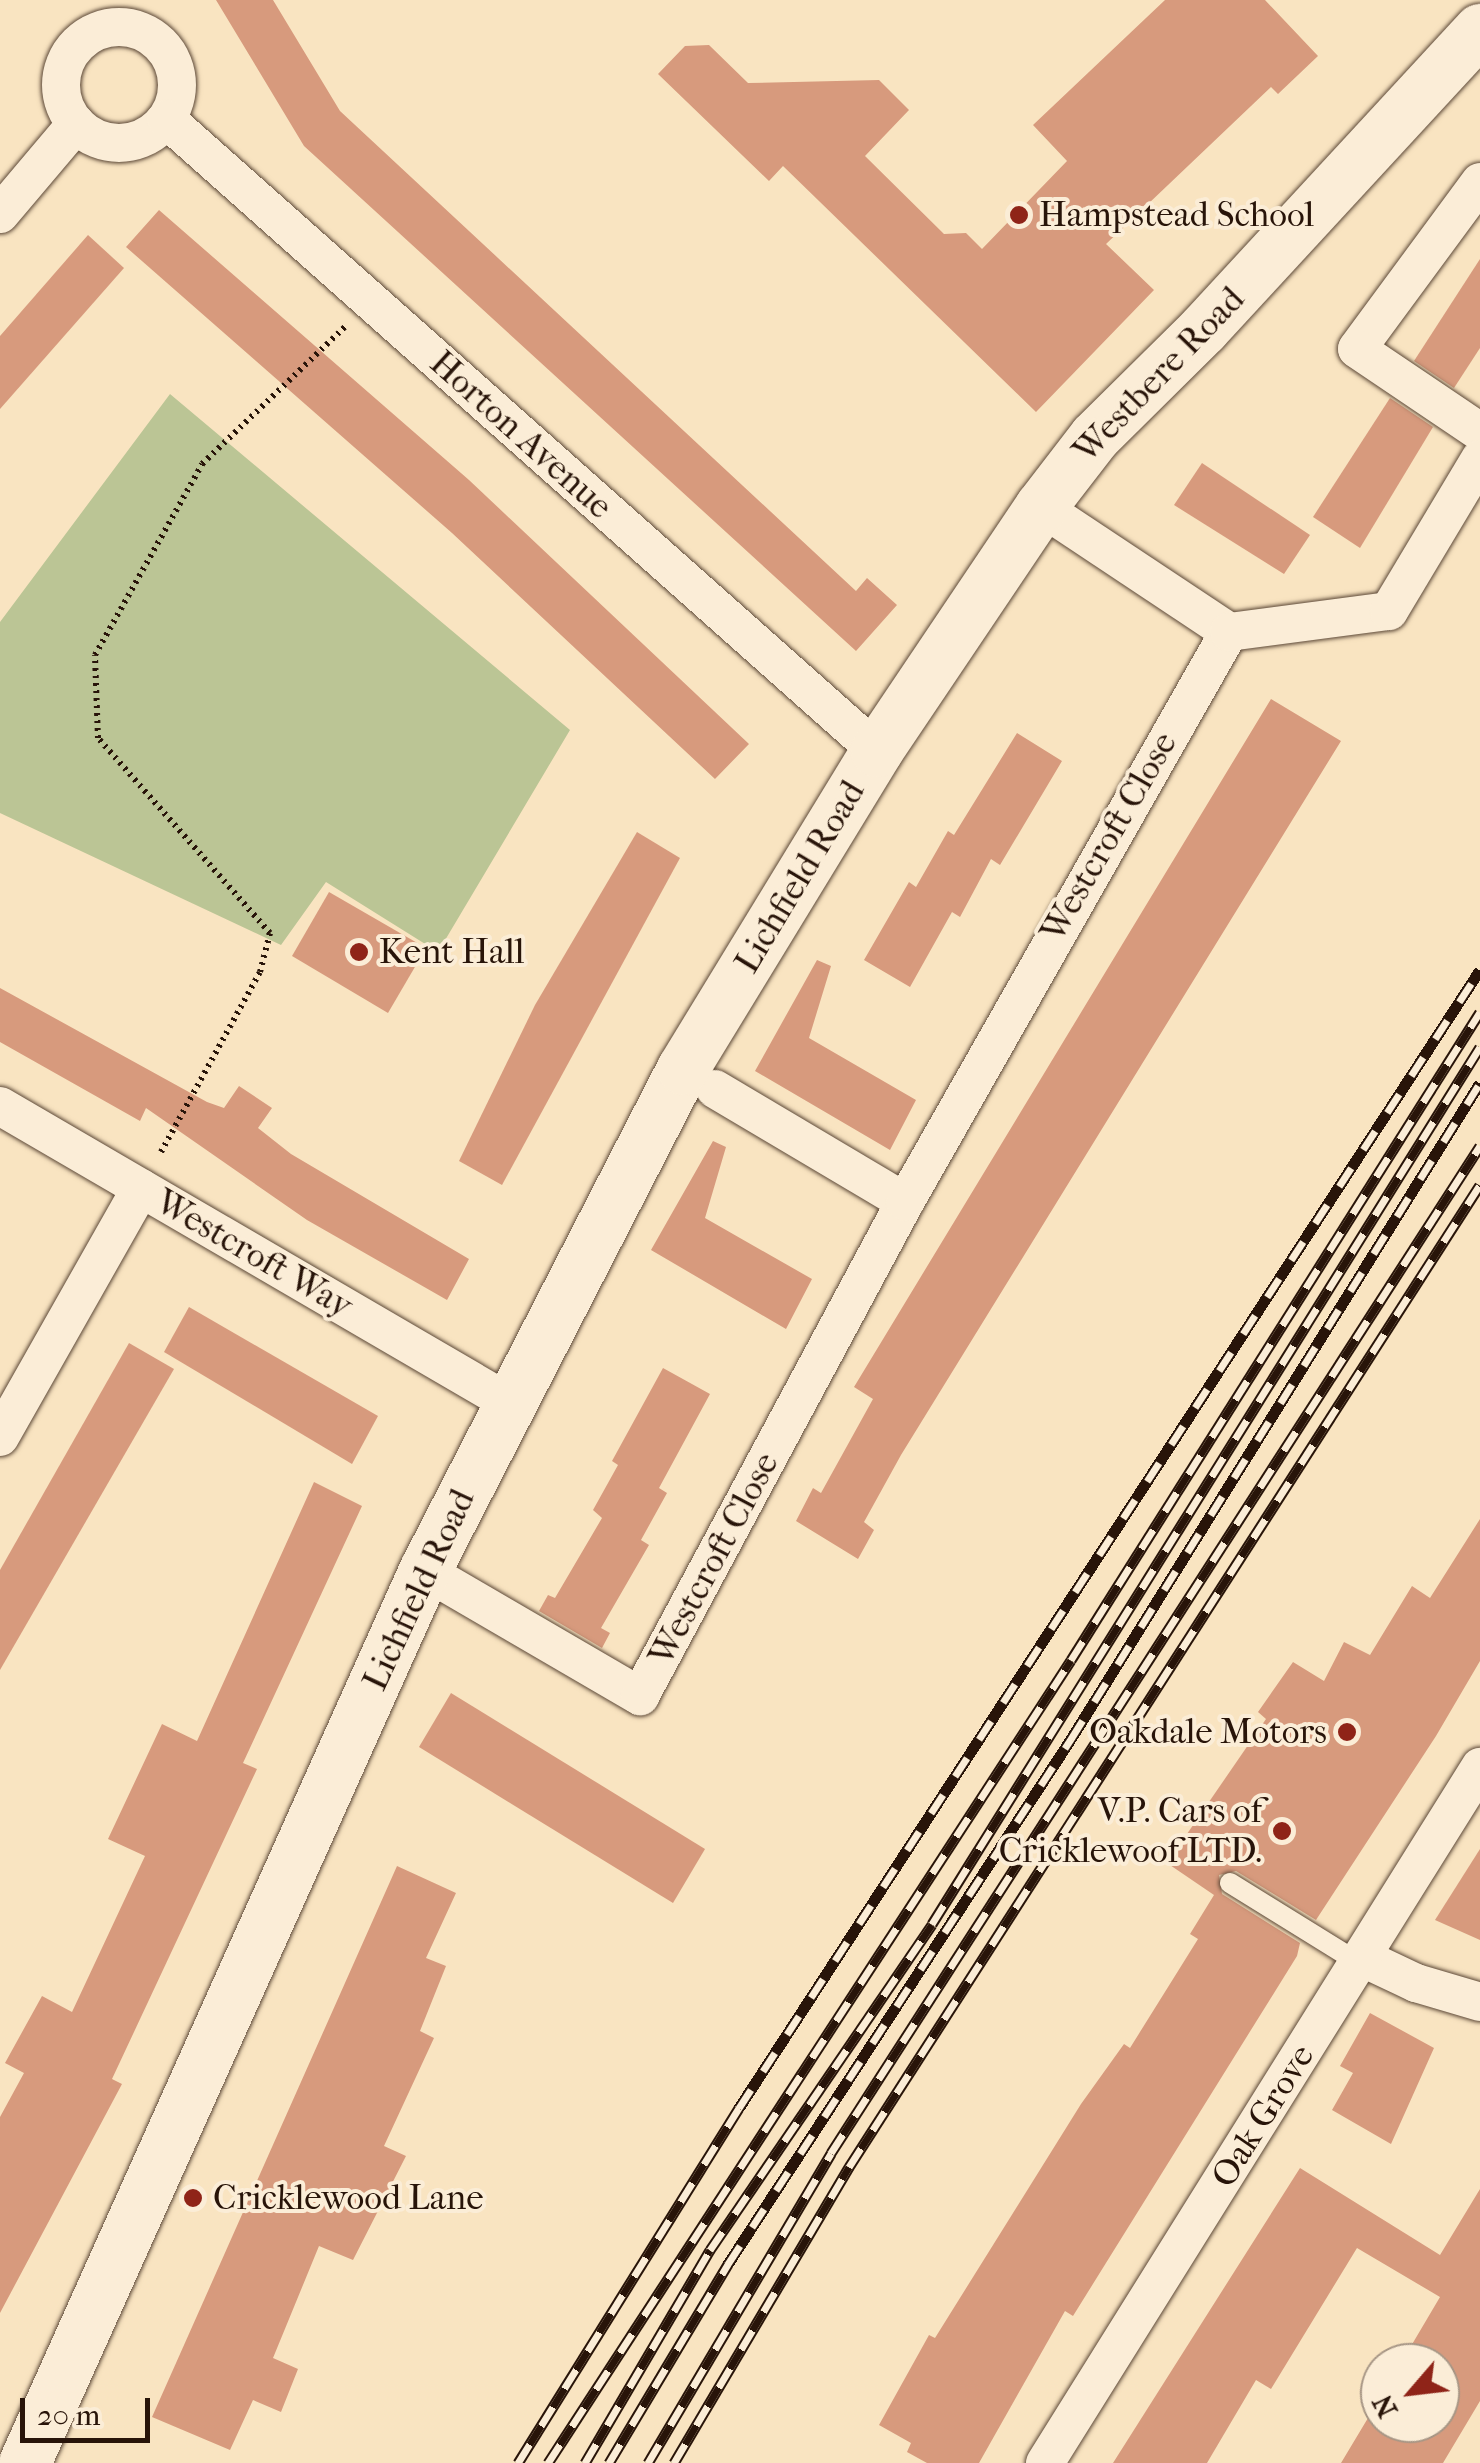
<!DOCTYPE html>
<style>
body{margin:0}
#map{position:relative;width:1480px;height:2463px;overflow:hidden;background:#f9e4c1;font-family:"IM FELL French Canon",serif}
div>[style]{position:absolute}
.green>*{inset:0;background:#bbc595}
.building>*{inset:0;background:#d79a7d}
.path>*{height:6px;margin-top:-3px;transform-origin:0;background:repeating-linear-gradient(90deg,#281409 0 2.5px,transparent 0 7.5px)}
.roads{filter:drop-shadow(0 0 2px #5c4837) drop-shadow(0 0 2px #5c4837)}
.lane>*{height:20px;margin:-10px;padding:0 10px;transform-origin:10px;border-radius:10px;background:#fbedd7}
.street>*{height:38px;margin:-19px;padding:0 19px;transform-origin:19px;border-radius:19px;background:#fbedd7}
.street>.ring{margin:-19px;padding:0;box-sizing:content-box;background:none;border:38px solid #fbedd7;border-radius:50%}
.secondary>*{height:52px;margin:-26px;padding:0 26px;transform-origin:26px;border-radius:26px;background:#fbedd7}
.rail>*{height:11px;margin-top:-5.5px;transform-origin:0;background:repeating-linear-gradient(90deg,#fbedd7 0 22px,#281409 0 44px);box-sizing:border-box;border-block:2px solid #281409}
.dots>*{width:28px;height:28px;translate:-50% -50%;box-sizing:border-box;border:5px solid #fbedd7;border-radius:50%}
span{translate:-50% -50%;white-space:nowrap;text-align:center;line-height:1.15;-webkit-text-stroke:8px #fbedd7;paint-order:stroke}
.poi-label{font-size:35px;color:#281409}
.left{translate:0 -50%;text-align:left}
.right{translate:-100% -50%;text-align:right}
.street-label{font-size:35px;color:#281409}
.north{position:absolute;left:1360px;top:2343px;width:100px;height:100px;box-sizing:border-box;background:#fbedd7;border:2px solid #a79685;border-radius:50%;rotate:242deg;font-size:28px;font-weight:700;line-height:40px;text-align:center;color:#281409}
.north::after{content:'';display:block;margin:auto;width:35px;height:45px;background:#8f2418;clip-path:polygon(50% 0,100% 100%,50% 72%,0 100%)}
.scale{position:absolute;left:20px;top:2398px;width:130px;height:45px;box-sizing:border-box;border:5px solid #281409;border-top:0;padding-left:12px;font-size:30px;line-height:35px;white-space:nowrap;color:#281409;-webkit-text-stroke:8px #fbedd7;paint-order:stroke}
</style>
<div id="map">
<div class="green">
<div style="clip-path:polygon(170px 394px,570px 730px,438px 952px,326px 882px,281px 945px,0 813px,0 622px)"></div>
</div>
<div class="building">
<div style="clip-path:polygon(216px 0,273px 0,340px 111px,856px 591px,867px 578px,897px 605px,856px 651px,304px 146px)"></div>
<div style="clip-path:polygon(1165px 0,1265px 0,1318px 56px,1278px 94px,1271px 87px,1106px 244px,1154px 290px,1036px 412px,783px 166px,769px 181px,658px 74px,685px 46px,709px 45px,748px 83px,879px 80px,909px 110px,865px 156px,944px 234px,966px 233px,982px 249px,1067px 161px,1033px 125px)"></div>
<div style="clip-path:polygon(159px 210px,469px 480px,749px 744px,715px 779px,452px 533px,126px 247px)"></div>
<div style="clip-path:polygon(88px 235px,124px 268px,0 409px,0 336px)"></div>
<div style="clip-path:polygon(1480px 259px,1480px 348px,1454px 388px,1414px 361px)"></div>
<div style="clip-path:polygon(1390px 398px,1433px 427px,1360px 548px,1313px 517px)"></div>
<div style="clip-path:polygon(1202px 463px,1310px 535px,1284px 574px,1174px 505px)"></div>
<div style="clip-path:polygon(1271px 699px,1341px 741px,901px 1455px,864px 1522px,874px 1530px,858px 1559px,796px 1521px,813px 1488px,821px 1493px,873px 1399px,854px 1387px)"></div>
<div style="clip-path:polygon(1017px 733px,1062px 761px,1000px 865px,991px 859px,960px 917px,952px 912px,910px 987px,864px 960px,909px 882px,916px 887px,948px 831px,954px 835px)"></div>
<div style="clip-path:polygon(637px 832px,680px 858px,502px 1185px,459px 1161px,535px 1005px)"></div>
<div style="clip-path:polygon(329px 892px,426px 948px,388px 1013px,292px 956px)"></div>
<div style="clip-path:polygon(817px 960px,831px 966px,809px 1038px,916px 1100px,890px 1150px,755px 1071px)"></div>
<div style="clip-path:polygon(0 988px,207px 1102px,224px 1108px,239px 1086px,272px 1108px,258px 1128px,291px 1154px,469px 1259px,447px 1300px,307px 1220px,146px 1108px,140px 1121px,0 1042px)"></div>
<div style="clip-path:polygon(713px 1141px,726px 1147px,705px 1218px,812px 1279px,786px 1329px,651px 1250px)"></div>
<div style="clip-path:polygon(189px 1307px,378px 1416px,352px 1464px,164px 1352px)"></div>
<div style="clip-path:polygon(129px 1343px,174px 1369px,0 1670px,0 1570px)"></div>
<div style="clip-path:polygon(663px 1368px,710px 1394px,659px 1488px,667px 1493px,641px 1540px,649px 1545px,601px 1628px,610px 1633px,602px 1648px,539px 1611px,548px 1595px,555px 1598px,602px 1518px,593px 1510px,618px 1465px,612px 1461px)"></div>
<div style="clip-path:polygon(314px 1482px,362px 1506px,243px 1763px,257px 1769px,112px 2079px,122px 2084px,0 2313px,0 2117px,24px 2073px,5px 2063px,42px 1996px,72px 2012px,145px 1856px,108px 1839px,162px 1724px,197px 1741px)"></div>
<div style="clip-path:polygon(1480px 1519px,1480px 1661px,1436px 1736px,1316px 1920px,1236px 1871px,1219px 1875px,1222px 1894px,1300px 1943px,1297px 1956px,1073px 2316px,1065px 2311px,979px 2463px,927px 2463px,907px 2452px,911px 2443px,879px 2425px,929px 2335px,935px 2338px,1081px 2104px,1124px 2044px,1130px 2048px,1198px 1939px,1190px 1934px,1214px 1895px,1167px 1863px,1266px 1719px,1258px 1712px,1293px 1662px,1324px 1681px,1344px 1642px,1370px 1655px,1412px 1586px,1430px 1598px)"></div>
<div style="clip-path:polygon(451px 1693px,705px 1849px,673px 1903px,419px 1747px)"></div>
<div style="clip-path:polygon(1480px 1849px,1480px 1940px,1435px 1920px)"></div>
<div style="clip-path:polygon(397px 1866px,456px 1893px,426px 1958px,446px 1966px,420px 2031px,434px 2038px,384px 2146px,406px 2156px,353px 2260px,319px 2246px,273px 2358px,298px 2369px,281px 2412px,253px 2400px,230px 2450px,152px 2417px)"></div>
<div style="clip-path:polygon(1370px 2013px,1434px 2048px,1391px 2144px,1332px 2110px,1353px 2073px,1340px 2066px)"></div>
<div style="clip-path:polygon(1300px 2168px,1440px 2255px,1480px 2189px,1480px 2401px,1443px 2463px,1341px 2463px,1380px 2398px,1380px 2423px,1440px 2423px,1440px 2363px,1401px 2363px,1440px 2297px,1357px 2248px,1271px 2389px,1256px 2380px,1207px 2463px,1113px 2463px)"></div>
</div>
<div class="path">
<div style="left:161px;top:1152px;width:205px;rotate:-61.2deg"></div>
<div style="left:260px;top:972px;width:40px;rotate:-75.6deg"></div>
<div style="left:270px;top:933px;width:260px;rotate:-131.4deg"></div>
<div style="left:98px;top:738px;width:83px;rotate:-92.1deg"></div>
<div style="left:95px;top:655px;width:219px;rotate:-60.7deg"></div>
<div style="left:202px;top:464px;width:198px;rotate:-43.8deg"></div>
</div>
<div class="roads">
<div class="lane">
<div style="left:1230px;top:1883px;width:152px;rotate:31.8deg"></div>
</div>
<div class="street">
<div class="ring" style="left:61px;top:27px;width:78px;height:78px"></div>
<div style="left:166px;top:119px;width:951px;rotate:41.63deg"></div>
<div style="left:1480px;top:182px;width:207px;rotate:126.4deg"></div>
<div style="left:1357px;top:349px;width:148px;rotate:34deg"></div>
<div style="left:0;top:214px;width:118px;rotate:-49.8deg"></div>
<div style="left:1041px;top:507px;width:226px;rotate:33.6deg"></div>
<div style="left:715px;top:1089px;width:221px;rotate:30.7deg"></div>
<div style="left:0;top:1106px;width:588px;rotate:30.23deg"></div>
<div style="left:0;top:1437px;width:286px;rotate:-60.5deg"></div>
<div style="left:425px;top:1571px;width:249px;rotate:30.2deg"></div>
<div style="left:640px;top:1696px;width:561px;rotate:-61.79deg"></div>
<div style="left:905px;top:1202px;width:656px;rotate:-60.39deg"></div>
<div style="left:1229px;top:632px;width:161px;rotate:-7.5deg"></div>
<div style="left:1389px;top:611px;width:177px;rotate:-59.1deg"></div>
<div style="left:1363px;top:1958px;width:59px;rotate:25.3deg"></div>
<div style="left:1416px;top:1983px;width:67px;rotate:16.5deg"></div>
<div style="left:1045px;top:2463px;width:821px;rotate:-57.99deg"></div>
</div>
<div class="secondary">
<div style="left:25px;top:2463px;width:978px;rotate:-65.85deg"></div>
<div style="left:425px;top:1571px;width:564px;rotate:-62.8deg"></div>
<div style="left:683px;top:1069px;width:373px;rotate:-58.6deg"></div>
<div style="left:877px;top:751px;width:294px;rotate:-56.1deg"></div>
<div style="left:1041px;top:507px;width:88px;rotate:-52.4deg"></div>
<div style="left:1095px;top:437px;width:153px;rotate:-44.7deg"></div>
<div style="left:1204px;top:329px;width:407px;rotate:-47.3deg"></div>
</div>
</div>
<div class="rail">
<div style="left:518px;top:2463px;width:418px;rotate:-58.1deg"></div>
<div style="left:739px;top:2108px;width:1358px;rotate:-56.93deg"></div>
<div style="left:548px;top:2463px;width:958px;rotate:-56.92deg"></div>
<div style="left:1071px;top:1660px;width:766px;rotate:-57.74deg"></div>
<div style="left:585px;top:2463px;width:247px;rotate:-59.6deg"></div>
<div style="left:710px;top:2250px;width:394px;rotate:-55.7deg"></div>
<div style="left:932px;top:1924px;width:1034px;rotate:-58deg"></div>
<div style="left:609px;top:2463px;width:232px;rotate:-59.1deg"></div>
<div style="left:728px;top:2264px;width:627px;rotate:-56.84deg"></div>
<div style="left:1071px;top:1739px;width:773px;rotate:-58.06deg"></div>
<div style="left:648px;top:2463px;width:360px;rotate:-59.4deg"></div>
<div style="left:831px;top:2153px;width:1198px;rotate:-57.2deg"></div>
<div style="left:674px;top:2463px;width:344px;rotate:-59.4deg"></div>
<div style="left:849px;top:2167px;width:1167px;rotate:-57.28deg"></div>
</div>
<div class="dots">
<div style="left:1019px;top:215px;background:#8f2418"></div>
<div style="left:359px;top:952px;background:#8f2418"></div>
<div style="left:1347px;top:1732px;background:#8f2418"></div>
<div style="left:1282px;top:1831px;background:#8f2418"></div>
<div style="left:193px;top:2198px;background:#8f2418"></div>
</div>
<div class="poi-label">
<span class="left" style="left:1039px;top:215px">Hampstead School</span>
<span class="left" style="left:379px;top:952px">Kent Hall</span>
<span class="right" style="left:1327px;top:1732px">Oakdale Motors</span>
<span class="right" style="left:1262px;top:1831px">V.P. Cars of<br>Cricklewoof LTD.</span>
<span class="left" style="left:213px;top:2198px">Cricklewood Lane</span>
</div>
<div class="street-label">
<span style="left:1159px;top:375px;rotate:-46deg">Westbere Road</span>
<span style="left:521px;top:435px;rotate:42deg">Horton Avenue</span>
<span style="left:1109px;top:837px;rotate:-60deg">Westcroft Close</span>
<span style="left:800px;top:877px;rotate:-59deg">Lichfield Road</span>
<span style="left:254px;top:1254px;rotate:30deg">Westcroft Way</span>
<span style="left:714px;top:1559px;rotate:-62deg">Westcroft Close</span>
<span style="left:419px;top:1590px;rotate:-65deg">Lichfield Road</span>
<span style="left:1263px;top:2116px;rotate:-58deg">Oak Grove</span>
</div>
<div class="north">N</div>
<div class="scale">20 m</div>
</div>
